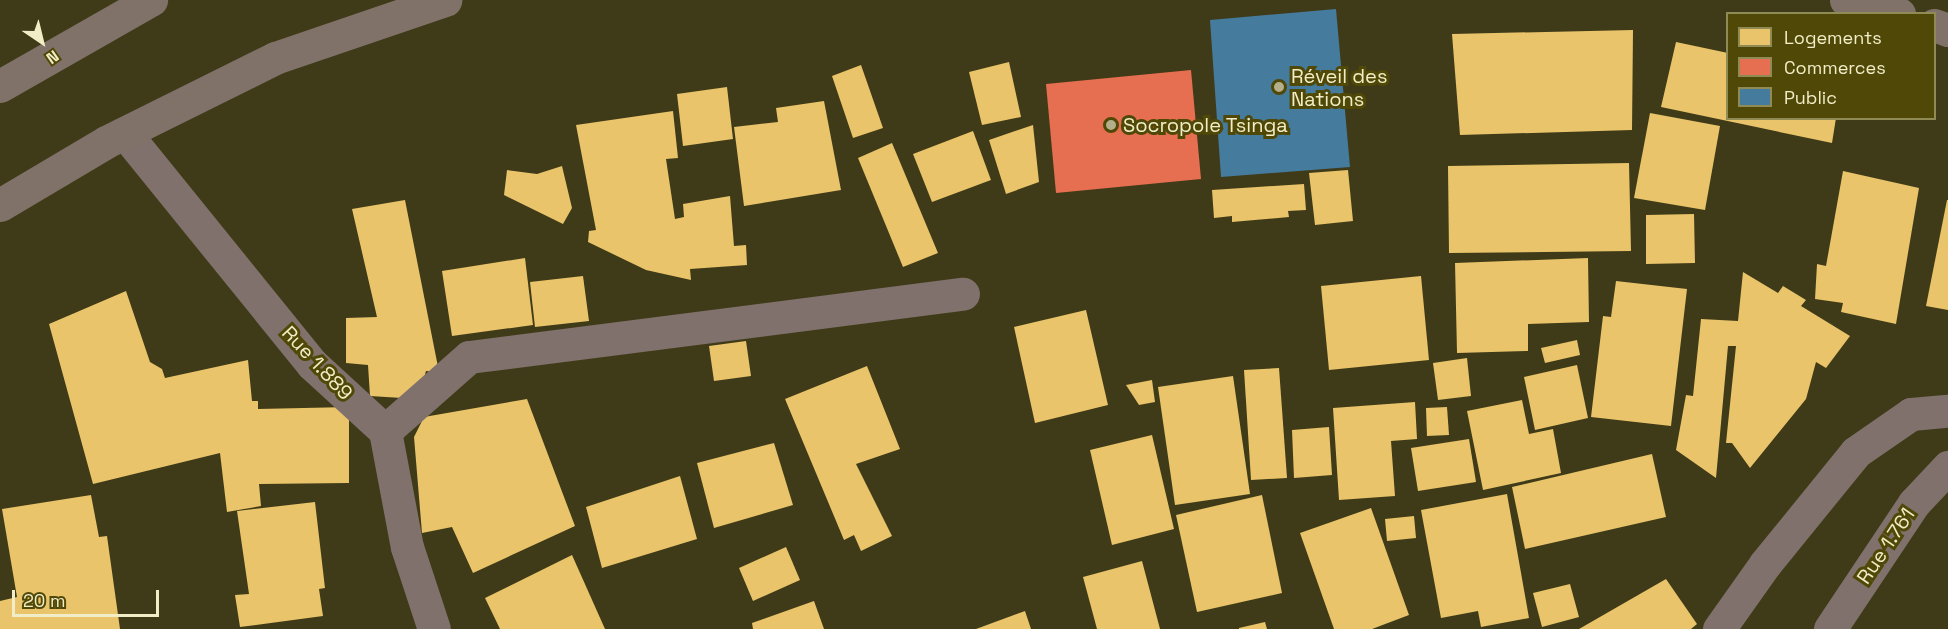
<!DOCTYPE html>
<meta charset="utf-8">
<style>
body{margin:0}
#map{position:relative;width:1948px;height:629px;overflow:hidden;background:#3f3b18;font-family:"Space Grotesk",sans-serif}
div>[style]{position:absolute}
.homes>*{inset:0;background:#e9c46a}
.shops>*{inset:0;background:#e76f51}
.public>*{inset:0;background:#457b9d}
.minor>*{height:33px;margin:-16.5px;padding:0 16.5px;transform-origin:16.5px;border-radius:16.5px;background:#80716c}
.secondary>*{height:33px;margin:-16.5px;padding:0 16.5px;transform-origin:16.5px;border-radius:16.5px;background:#807269}
.dots>*{width:16px;height:16px;translate:-50% -50%;box-sizing:border-box;border:3px solid #504807;border-radius:50%}
span{translate:-50% -50%;white-space:nowrap;text-align:center;line-height:1.15;-webkit-text-stroke:6px #504807;paint-order:stroke}
.poi-label{font-size:20px;color:#f1edc7}
.left{translate:0 -50%;text-align:left}
.street-label{font-size:20px;color:#f1edc7}
.legend{position:absolute;left:1726px;top:12px;width:210px;height:108px;box-sizing:border-box;background:#504807;border:2px solid #908a54;margin:0;padding:8px 10px;list-style:none;font-size:18px;color:#f1edc7}
.legend li{display:flex;align-items:center;gap:12px;height:30px}
.legend b{width:30px;border:2px solid #908a54}
.north{position:absolute;left:12px;top:12px;width:60px;height:60px;-webkit-text-stroke:4px #504807;paint-order:stroke;rotate:145deg;font-size:16px;font-weight:700;line-height:24px;text-align:center;color:#f1edc7}
.north::after{content:'';display:block;margin:auto;width:21px;height:27px;background:#f1edc7;clip-path:polygon(50% 0,100% 100%,50% 72%,0 100%)}
.scale{position:absolute;left:12px;top:590px;width:147px;height:27px;box-sizing:border-box;border:3px solid #f1edc7;border-top:0;padding-left:8px;font-size:18px;line-height:21px;white-space:nowrap;color:#f1edc7;-webkit-text-stroke:4px #504807;paint-order:stroke}
</style>
<div id="map">
<div class="homes">
<div style="clip-path:polygon(1633px 30px,1632px 130px,1460px 135px,1452px 34px)"></div>
<div style="clip-path:polygon(1676px 42px,1728px 53px,1728px 118px,1836px 118px,1832px 143px,1661px 107px)"></div>
<div style="clip-path:polygon(1009px 62px,1021px 117px,982px 125px,969px 72px)"></div>
<div style="clip-path:polygon(861px 65px,883px 128px,853px 138px,832px 76px)"></div>
<div style="clip-path:polygon(727px 87px,733px 139px,683px 146px,677px 94px)"></div>
<div style="clip-path:polygon(824px 101px,841px 190px,744px 206px,734px 127px,778px 122px,776px 108px)"></div>
<div style="clip-path:polygon(673px 111px,678px 158px,666px 159px,675px 219px,684px 217px,683px 204px,730px 196px,734px 246px,746px 245px,747px 265px,690px 269px,691px 280px,646px 270px,588px 242px,589px 231px,596px 230px,576px 125px)"></div>
<div style="clip-path:polygon(1650px 113px,1720px 126px,1705px 210px,1634px 198px)"></div>
<div style="clip-path:polygon(1033px 125px,1039px 182px,1006px 194px,989px 140px)"></div>
<div style="clip-path:polygon(973px 131px,991px 180px,932px 202px,913px 154px)"></div>
<div style="clip-path:polygon(892px 143px,938px 253px,903px 267px,858px 158px)"></div>
<div style="clip-path:polygon(1629px 163px,1631px 251px,1449px 253px,1448px 166px)"></div>
<div style="clip-path:polygon(562px 166px,572px 208px,563px 224px,504px 195px,507px 170px,537px 174px)"></div>
<div style="clip-path:polygon(1348px 170px,1353px 221px,1315px 225px,1309px 173px)"></div>
<div style="clip-path:polygon(1843px 171px,1919px 188px,1896px 324px,1841px 312px,1843px 303px,1815px 299px,1817px 264px,1826px 266px)"></div>
<div style="clip-path:polygon(1304px 184px,1306px 210px,1288px 211px,1289px 217px,1232px 222px,1232px 216px,1214px 218px,1212px 190px)"></div>
<div style="clip-path:polygon(405px 200px,439px 372px,426px 371px,418px 399px,370px 396px,368px 365px,346px 363px,346px 318px,377px 317px,352px 209px)"></div>
<div style="clip-path:polygon(1947px 200px,1948px 200px,1948px 310px,1926px 306px)"></div>
<div style="clip-path:polygon(1694px 214px,1695px 263px,1646px 264px,1646px 215px)"></div>
<div style="clip-path:polygon(525px 258px,533px 325px,452px 336px,442px 271px)"></div>
<div style="clip-path:polygon(1588px 258px,1589px 322px,1528px 324px,1528px 351px,1457px 353px,1455px 263px)"></div>
<div style="clip-path:polygon(1743px 272px,1778px 293px,1783px 286px,1806px 300px,1801px 306px,1850px 336px,1826px 368px,1816px 362px,1806px 399px,1750px 468px,1732px 443px,1726px 443px,1736px 346px,1728px 346px,1716px 478px,1676px 450px,1686px 395px,1693px 396px,1701px 319px,1738px 321px)"></div>
<div style="clip-path:polygon(583px 276px,589px 321px,535px 327px,530px 282px)"></div>
<div style="clip-path:polygon(1421px 276px,1429px 360px,1329px 370px,1321px 286px)"></div>
<div style="clip-path:polygon(1616px 281px,1687px 289px,1671px 426px,1591px 417px,1603px 316px,1611px 317px)"></div>
<div style="clip-path:polygon(126px 291px,150px 362px,162px 369px,165px 378px,248px 360px,252px 401px,258px 401px,258px 409px,349px 407px,349px 483px,259px 484px,261px 506px,227px 512px,220px 453px,93px 484px,49px 324px)"></div>
<div style="clip-path:polygon(1086px 310px,1108px 405px,1035px 423px,1014px 327px)"></div>
<div style="clip-path:polygon(1577px 340px,1580px 355px,1545px 363px,1541px 348px)"></div>
<div style="clip-path:polygon(746px 341px,751px 376px,714px 381px,709px 346px)"></div>
<div style="clip-path:polygon(1467px 358px,1471px 396px,1438px 400px,1433px 363px)"></div>
<div style="clip-path:polygon(1577px 365px,1588px 418px,1535px 430px,1524px 377px)"></div>
<div style="clip-path:polygon(867px 366px,900px 449px,856px 464px,892px 536px,861px 551px,854px 535px,844px 540px,785px 399px)"></div>
<div style="clip-path:polygon(1279px 368px,1287px 478px,1251px 480px,1244px 370px)"></div>
<div style="clip-path:polygon(1233px 376px,1250px 494px,1175px 505px,1158px 387px)"></div>
<div style="clip-path:polygon(1152px 380px,1155px 402px,1139px 405px,1126px 385px)"></div>
<div style="clip-path:polygon(527px 399px,575px 526px,473px 573px,452px 527px,422px 533px,414px 437px,424px 417px)"></div>
<div style="clip-path:polygon(1522px 400px,1529px 434px,1553px 429px,1561px 473px,1483px 490px,1467px 411px)"></div>
<div style="clip-path:polygon(1415px 402px,1417px 439px,1391px 441px,1395px 496px,1339px 500px,1333px 408px)"></div>
<div style="clip-path:polygon(1447px 407px,1449px 435px,1427px 436px,1426px 408px)"></div>
<div style="clip-path:polygon(1329px 427px,1332px 475px,1294px 478px,1292px 430px)"></div>
<div style="clip-path:polygon(1152px 435px,1174px 529px,1112px 545px,1090px 450px)"></div>
<div style="clip-path:polygon(1469px 439px,1476px 482px,1418px 491px,1411px 448px)"></div>
<div style="clip-path:polygon(774px 443px,793px 505px,714px 528px,697px 463px)"></div>
<div style="clip-path:polygon(1652px 454px,1666px 517px,1525px 549px,1512px 487px)"></div>
<div style="clip-path:polygon(680px 476px,697px 539px,602px 568px,586px 507px)"></div>
<div style="clip-path:polygon(1507px 494px,1529px 618px,1481px 627px,1478px 611px,1441px 618px,1421px 510px)"></div>
<div style="clip-path:polygon(91px 495px,99px 537px,107px 536px,120px 629px,0 629px,0 601px,17px 597px,2px 509px)"></div>
<div style="clip-path:polygon(1262px 495px,1282px 593px,1197px 612px,1176px 515px)"></div>
<div style="clip-path:polygon(315px 502px,325px 588px,319px 589px,323px 616px,240px 627px,235px 595px,249px 594px,237px 511px)"></div>
<div style="clip-path:polygon(1371px 508px,1409px 615px,1372px 629px,1334px 629px,1300px 533px)"></div>
<div style="clip-path:polygon(1414px 516px,1416px 538px,1387px 541px,1385px 519px)"></div>
<div style="clip-path:polygon(786px 547px,800px 580px,753px 601px,739px 568px)"></div>
<div style="clip-path:polygon(572px 555px,605px 629px,500px 629px,485px 598px)"></div>
<div style="clip-path:polygon(1142px 561px,1160px 629px,1097px 629px,1083px 577px)"></div>
<div style="clip-path:polygon(1666px 579px,1697px 624px,1691px 629px,1579px 629px)"></div>
<div style="clip-path:polygon(1570px 584px,1579px 617px,1542px 627px,1533px 593px)"></div>
<div style="clip-path:polygon(814px 601px,824px 629px,753px 629px,752px 623px)"></div>
<div style="clip-path:polygon(1025px 611px,1031px 629px,976px 629px)"></div>
<div style="clip-path:polygon(1265px 622px,1267px 629px,1239px 629px,1239px 628px)"></div>
</div>
<div class="shops">
<div style="clip-path:polygon(1191px 70px,1201px 179px,1056px 193px,1046px 84px)"></div>
</div>
<div class="public">
<div style="clip-path:polygon(1336px 9px,1350px 167px,1221px 177px,1210px 20px)"></div>
</div>
<div class="minor">
<div style="left:125px;top:133px;width:297px;rotate:51deg"></div>
<div style="left:312px;top:364px;width:99px;rotate:42.5deg"></div>
<div style="left:385px;top:431px;width:118px;rotate:79.3deg"></div>
<div style="left:407px;top:547px;width:86px;rotate:71.8deg"></div>
<div style="left:385px;top:431px;width:112px;rotate:-41.4deg"></div>
<div style="left:469px;top:357px;width:498px;rotate:-7.3deg"></div>
<div style="left:1719px;top:629px;width:80px;rotate:-54.7deg"></div>
<div style="left:1765px;top:564px;width:144px;rotate:-50.9deg"></div>
<div style="left:1856px;top:452px;width:67px;rotate:-34.6deg"></div>
<div style="left:1911px;top:414px;width:37px;rotate:-5deg"></div>
<div style="left:1830px;top:629px;width:151px;rotate:-56.3deg"></div>
<div style="left:1914px;top:503px;width:50px;rotate:-46.6deg"></div>
</div>
<div class="secondary">
<div style="left:1846px;top:0;width:55px;rotate:14.8deg"></div>
<div style="left:1934px;top:25px;width:15px;rotate:20deg"></div>
<div style="left:0;top:86px;width:174px;rotate:-29.7deg"></div>
<div style="left:0;top:205px;width:123px;rotate:-30.7deg"></div>
<div style="left:106px;top:142px;width:189px;rotate:-26.4deg"></div>
<div style="left:275px;top:58px;width:180px;rotate:-18.8deg"></div>
</div>
<div class="dots">
<div style="left:1279px;top:87px;background:#b3af8a"></div>
<div style="left:1111px;top:125px;background:#b3af8a"></div>
</div>
<div class="poi-label">
<span class="left" style="left:1291px;top:88px">Réveil des<br>Nations</span>
<span class="left" style="left:1123px;top:125px">Socropole Tsinga</span>
</div>
<div class="street-label">
<span style="left:317px;top:363px;rotate:47deg">Rue 1.889</span>
<span style="left:1886px;top:546px;rotate:-56deg">Rue 1.761</span>
</div>
<ul class="legend">
<li><b style="height:16px;background:#e9c46a"></b>Logements</li>
<li><b style="height:16px;background:#e76f51"></b>Commerces</li>
<li><b style="height:16px;background:#457b9d"></b>Public</li>
</ul>
<div class="north">N</div>
<div class="scale">20 m</div>
</div>
